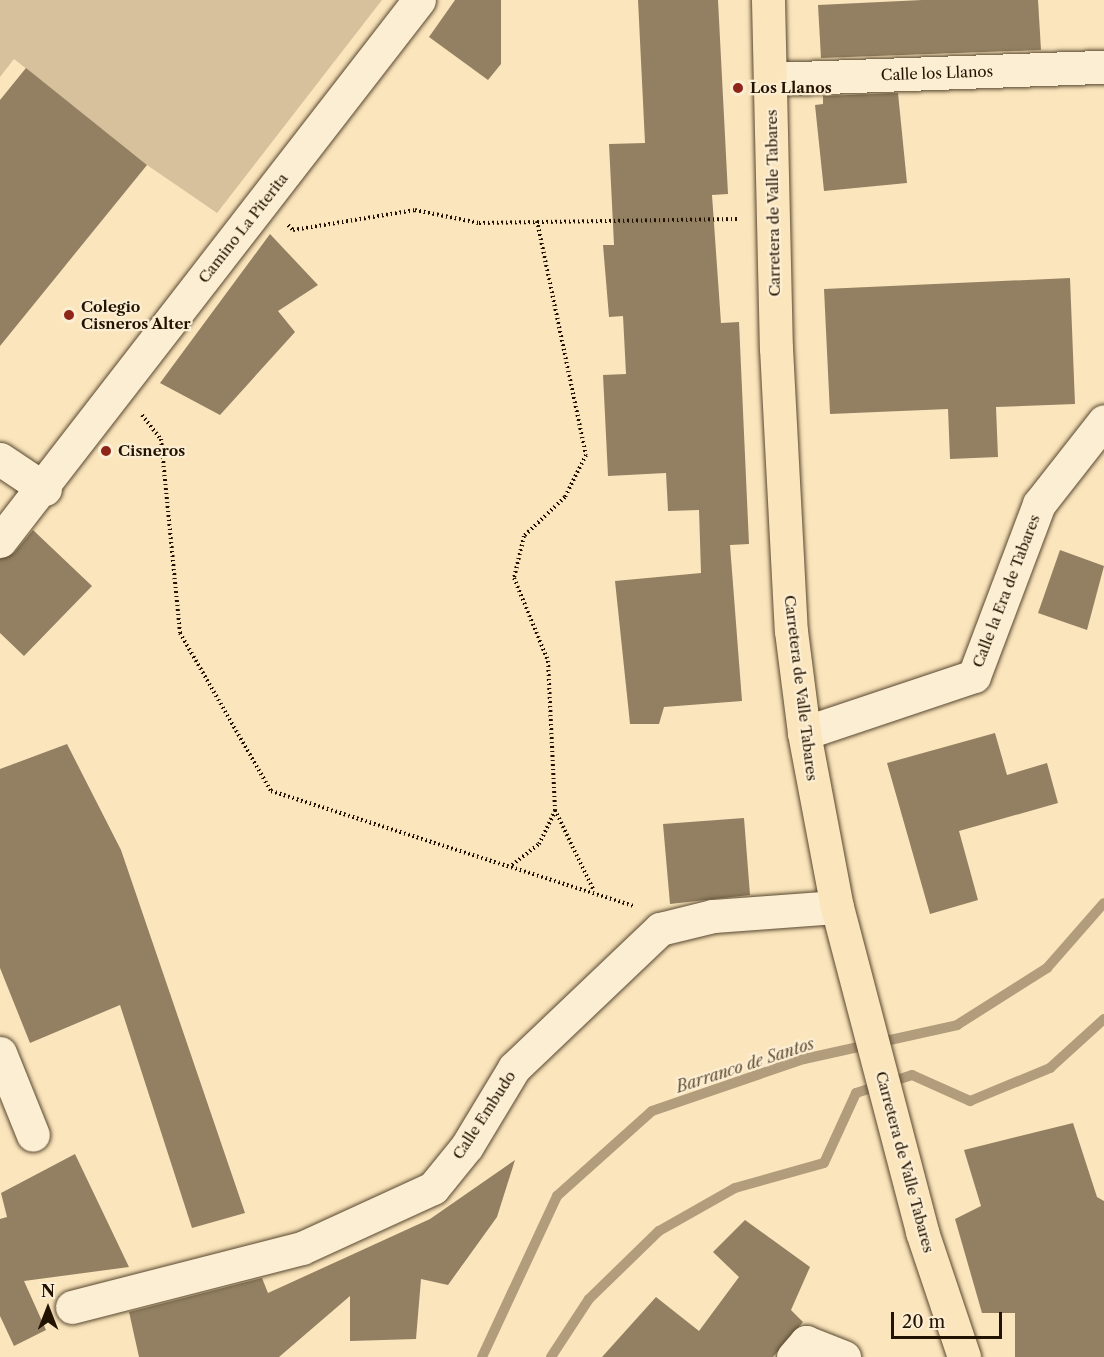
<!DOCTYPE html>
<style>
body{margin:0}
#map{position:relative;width:1104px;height:1357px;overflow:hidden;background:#fbe5bc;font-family:"Libre Caslon Text",serif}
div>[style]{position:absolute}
.green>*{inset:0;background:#d6c19c}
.stream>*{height:10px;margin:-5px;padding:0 5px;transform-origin:5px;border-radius:5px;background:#b19d7c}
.building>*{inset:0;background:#938062}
.path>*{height:4px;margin-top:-2px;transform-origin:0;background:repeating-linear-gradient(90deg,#221200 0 1.5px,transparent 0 4.5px)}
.roads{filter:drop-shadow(0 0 2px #58472f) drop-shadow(0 0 2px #58472f)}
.minor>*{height:33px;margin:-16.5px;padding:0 16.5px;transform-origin:16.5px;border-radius:16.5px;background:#fceed3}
.major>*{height:33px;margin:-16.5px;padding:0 16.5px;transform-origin:16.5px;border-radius:16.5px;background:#fbe5bc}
.dots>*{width:16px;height:16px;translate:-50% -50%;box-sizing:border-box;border:3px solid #fceed3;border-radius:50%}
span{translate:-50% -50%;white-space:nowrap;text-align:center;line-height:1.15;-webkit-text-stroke:4.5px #fceed3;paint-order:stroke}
.street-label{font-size:15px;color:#221200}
.poi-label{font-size:15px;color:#221200;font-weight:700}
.left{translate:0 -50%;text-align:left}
.water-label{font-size:16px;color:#625138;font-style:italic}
.north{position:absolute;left:18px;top:1279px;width:60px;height:60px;-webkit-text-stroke:4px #fceed3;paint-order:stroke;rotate:0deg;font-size:16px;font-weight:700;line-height:24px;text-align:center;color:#221200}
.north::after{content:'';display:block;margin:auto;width:21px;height:27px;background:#221200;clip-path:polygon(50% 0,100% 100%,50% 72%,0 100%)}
.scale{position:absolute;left:891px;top:1312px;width:111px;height:27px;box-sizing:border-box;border:3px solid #221200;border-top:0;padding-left:8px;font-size:18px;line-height:21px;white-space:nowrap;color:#221200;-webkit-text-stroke:4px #fceed3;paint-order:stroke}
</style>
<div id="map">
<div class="green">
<div style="clip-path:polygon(0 0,382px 0,217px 213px,147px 165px,14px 59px,0 77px)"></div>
</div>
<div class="stream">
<div style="left:482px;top:1357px;width:178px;rotate:-65deg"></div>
<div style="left:557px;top:1196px;width:127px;rotate:-41.8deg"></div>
<div style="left:652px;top:1111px;width:161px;rotate:-18.9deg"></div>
<div style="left:804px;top:1059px;width:157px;rotate:-12.5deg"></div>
<div style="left:957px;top:1025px;width:107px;rotate:-32.3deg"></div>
<div style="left:1047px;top:968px;width:86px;rotate:-48.8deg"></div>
<div style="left:551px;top:1357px;width:69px;rotate:-56.8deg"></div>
<div style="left:589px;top:1299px;width:98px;rotate:-44.2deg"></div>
<div style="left:659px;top:1231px;width:87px;rotate:-29.5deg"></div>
<div style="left:735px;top:1188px;width:92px;rotate:-15.7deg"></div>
<div style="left:824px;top:1163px;width:77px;rotate:-65.4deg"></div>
<div style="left:856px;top:1093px;width:59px;rotate:-17.8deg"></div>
<div style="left:912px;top:1075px;width:64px;rotate:24.1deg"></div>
<div style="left:970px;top:1101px;width:87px;rotate:-22.4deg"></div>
<div style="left:1050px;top:1068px;width:73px;rotate:-42.2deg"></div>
</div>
<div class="building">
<div style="clip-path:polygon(455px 0,501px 0,501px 64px,488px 80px,429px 37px)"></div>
<div style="clip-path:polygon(638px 0,718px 0,728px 194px,712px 195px,721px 323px,739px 322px,749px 544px,730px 545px,742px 701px,664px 707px,659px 724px,630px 724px,615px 581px,701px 573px,699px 510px,668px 511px,666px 473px,608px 476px,603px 375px,626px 374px,623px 316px,609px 317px,603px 245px,614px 245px,609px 144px,645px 143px)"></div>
<div style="clip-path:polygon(922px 0,1038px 0,1041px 50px,821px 58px,818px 5px)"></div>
<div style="clip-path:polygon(26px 68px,147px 165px,0 346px,0 100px)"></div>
<div style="clip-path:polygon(898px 93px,907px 183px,824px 191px,815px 105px,823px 104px,823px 96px)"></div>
<div style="clip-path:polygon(270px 234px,318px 285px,278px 311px,295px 332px,220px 415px,160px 383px)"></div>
<div style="clip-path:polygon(1070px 278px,1075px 404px,996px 407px,998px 457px,950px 459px,948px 409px,830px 414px,824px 289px)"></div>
<div style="clip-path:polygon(33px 530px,92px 586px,24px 656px,0 633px,0 559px,14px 553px)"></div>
<div style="clip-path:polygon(1060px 550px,1104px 566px,1087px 630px,1038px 613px)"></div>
<div style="clip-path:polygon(995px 733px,1007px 775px,1047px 763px,1058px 803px,959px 831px,978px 900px,930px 914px,887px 763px)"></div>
<div style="clip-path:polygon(67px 744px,121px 850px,245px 1213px,192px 1228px,120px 1005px,30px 1043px,0 968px,0 769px)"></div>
<div style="clip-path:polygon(744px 818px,750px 895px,670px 904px,663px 824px)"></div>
<div style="clip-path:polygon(1073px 1123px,1097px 1197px,1104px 1201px,1104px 1357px,1015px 1357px,1015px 1313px,982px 1313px,955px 1219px,981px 1206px,964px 1150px)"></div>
<div style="clip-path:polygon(75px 1154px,129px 1267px,24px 1281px,46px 1330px,14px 1346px,0 1316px,0 1219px,7px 1217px,1px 1193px)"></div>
<div style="clip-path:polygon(515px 1160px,497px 1217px,448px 1285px,421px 1279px,416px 1339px,350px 1341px,350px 1296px,279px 1357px,139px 1357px,129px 1312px,262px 1278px,268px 1293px,430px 1219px)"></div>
<div style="clip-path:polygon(745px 1220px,810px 1267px,791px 1310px,803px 1322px,773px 1357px,602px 1357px,656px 1297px,699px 1331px,739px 1277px,713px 1252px)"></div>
</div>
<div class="path">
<div style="left:537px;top:221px;width:239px;rotate:78.2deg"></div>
<div style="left:586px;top:455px;width:47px;rotate:116.6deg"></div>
<div style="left:565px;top:497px;width:57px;rotate:136.4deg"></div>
<div style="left:524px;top:536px;width:43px;rotate:103.4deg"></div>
<div style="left:514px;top:578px;width:90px;rotate:67.7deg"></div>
<div style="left:548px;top:661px;width:149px;rotate:87.3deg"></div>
<div style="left:555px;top:810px;width:88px;rotate:64.3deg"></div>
<div style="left:288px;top:225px;width:7px;rotate:45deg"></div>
<div style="left:293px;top:230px;width:124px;rotate:-9.3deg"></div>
<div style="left:415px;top:210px;width:65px;rotate:11.5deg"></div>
<div style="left:479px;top:223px;width:258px;rotate:-0.9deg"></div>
<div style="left:142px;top:415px;width:31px;rotate:52deg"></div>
<div style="left:161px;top:439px;width:195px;rotate:84.4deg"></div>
<div style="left:180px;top:633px;width:182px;rotate:60.1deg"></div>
<div style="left:271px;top:791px;width:380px;rotate:17.6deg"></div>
<div style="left:512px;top:865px;width:34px;rotate:-38deg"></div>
<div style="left:539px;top:844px;width:37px;rotate:-64deg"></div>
</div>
<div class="roads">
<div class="minor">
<div style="left:771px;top:79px;width:333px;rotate:-2.1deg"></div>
<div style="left:0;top:459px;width:54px;rotate:33.7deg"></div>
<div style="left:0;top:541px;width:684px;rotate:-52.24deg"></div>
<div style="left:804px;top:733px;width:179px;rotate:-18.5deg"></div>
<div style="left:974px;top:676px;width:184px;rotate:-69.3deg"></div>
<div style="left:1039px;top:504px;width:105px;rotate:-51.9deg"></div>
<div style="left:0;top:1053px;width:88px;rotate:68.1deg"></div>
<div style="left:72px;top:1307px;width:237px;rotate:-14.4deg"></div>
<div style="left:302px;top:1248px;width:144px;rotate:-24.6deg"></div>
<div style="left:433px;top:1188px;width:54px;rotate:-51deg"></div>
<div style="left:467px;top:1146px;width:91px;rotate:-58.9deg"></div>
<div style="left:514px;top:1068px;width:202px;rotate:-43.6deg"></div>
<div style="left:660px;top:929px;width:55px;rotate:-13.8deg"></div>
<div style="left:713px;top:916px;width:124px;rotate:-4.2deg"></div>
<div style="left:793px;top:1357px;width:20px;rotate:-49deg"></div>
<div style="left:806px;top:1342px;width:41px;rotate:21.5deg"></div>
</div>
<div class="major">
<div style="left:768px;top:0;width:348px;rotate:88.7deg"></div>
<div style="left:776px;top:348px;width:283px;rotate:87deg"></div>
<div style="left:791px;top:631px;width:103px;rotate:82.7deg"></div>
<div style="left:804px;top:733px;width:177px;rotate:79.3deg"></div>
<div style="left:837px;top:907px;width:336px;rotate:75.3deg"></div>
<div style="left:922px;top:1232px;width:132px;rotate:71.4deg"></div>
</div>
</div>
<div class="dots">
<div style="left:738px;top:88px;background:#8f2418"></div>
<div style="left:69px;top:315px;background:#8f2418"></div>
<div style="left:106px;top:451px;background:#8f2418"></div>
</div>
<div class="street-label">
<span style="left:937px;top:73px;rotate:-2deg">Calle los Llanos</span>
<span style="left:773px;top:203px;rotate:-91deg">Carretera de Valle Tabares</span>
<span style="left:243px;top:228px;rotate:-52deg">Camino La Piterita</span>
<span style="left:1006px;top:591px;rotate:-69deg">Calle la Era de Tabares</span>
<span style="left:801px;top:688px;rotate:83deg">Carretera de Valle Tabares</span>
<span style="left:484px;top:1115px;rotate:-57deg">Calle Embudo</span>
<span style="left:905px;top:1162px;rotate:75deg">Carretera de Valle Tabares</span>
</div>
<div class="poi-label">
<span class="left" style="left:750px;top:88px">Los Llanos</span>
<span class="left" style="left:81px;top:315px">Colegio<br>Cisneros Alter</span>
<span class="left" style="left:118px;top:451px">Cisneros</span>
</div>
<div class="water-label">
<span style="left:745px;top:1065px;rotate:-18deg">Barranco de Santos</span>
</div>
<div class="north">N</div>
<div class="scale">20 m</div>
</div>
